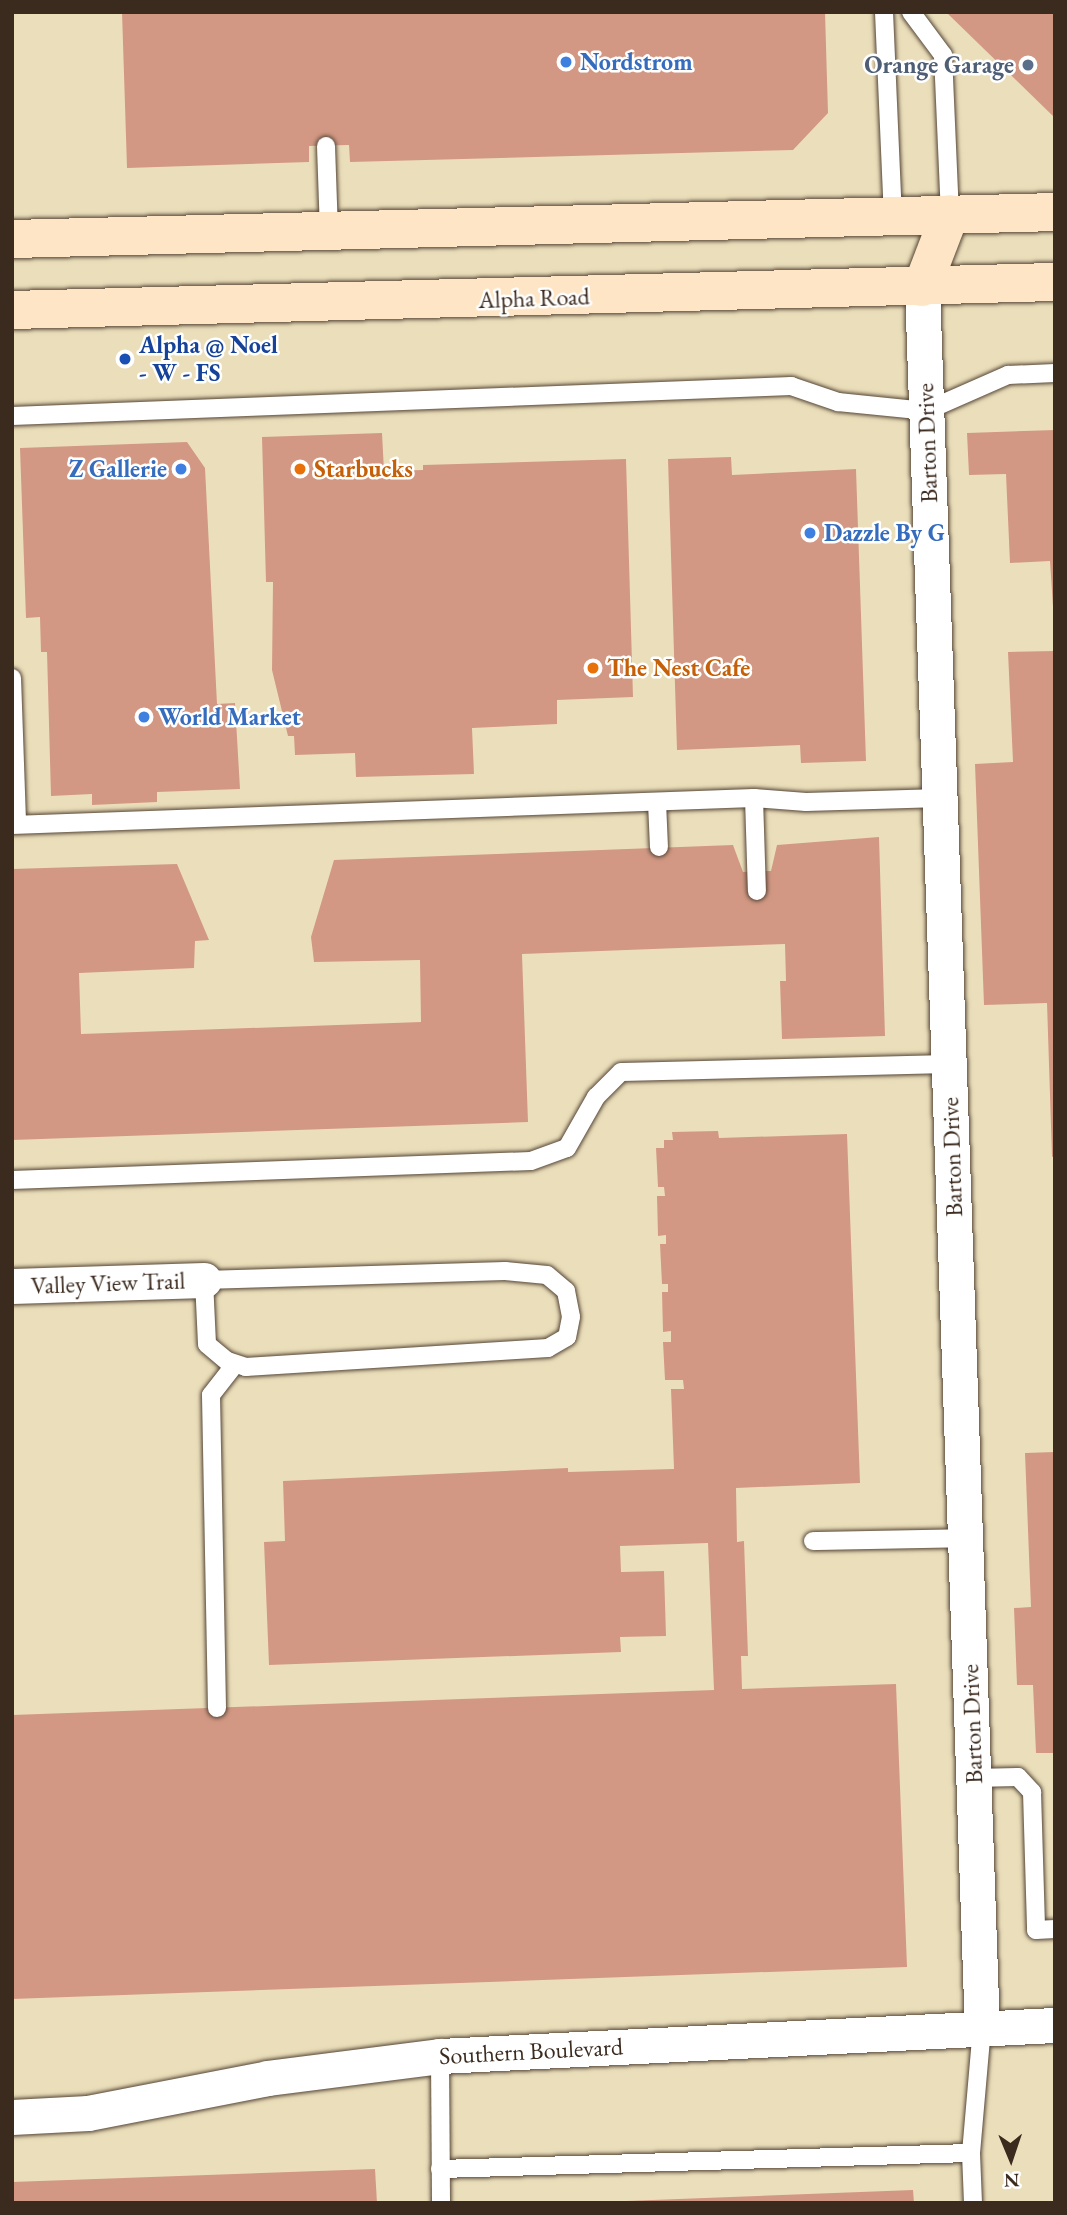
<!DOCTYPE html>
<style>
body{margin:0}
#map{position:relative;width:1067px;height:2215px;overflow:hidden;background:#ebdfbb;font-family:"EB Garamond",serif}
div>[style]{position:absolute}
.building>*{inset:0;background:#d29884}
.roads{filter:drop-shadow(0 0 2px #554536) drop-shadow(0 0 2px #554536)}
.lane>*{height:18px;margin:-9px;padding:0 9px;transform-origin:9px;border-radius:9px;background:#fff}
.street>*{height:35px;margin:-17.5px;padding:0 17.5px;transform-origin:17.5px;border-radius:17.5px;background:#fff}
.secondary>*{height:38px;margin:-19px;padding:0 19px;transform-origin:19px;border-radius:19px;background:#fde5c5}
.dots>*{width:19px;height:19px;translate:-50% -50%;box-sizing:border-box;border:4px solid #fff;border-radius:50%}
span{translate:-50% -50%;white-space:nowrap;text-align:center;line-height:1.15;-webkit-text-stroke:5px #fff;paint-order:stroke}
.shop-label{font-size:24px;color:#366cbe;font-weight:700}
.left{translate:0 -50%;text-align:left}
.right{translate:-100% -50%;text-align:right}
.service-label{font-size:24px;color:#4e5e75;font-weight:700}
.street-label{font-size:24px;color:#3b2a1e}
.transit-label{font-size:24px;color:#164399;font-weight:700}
.food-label{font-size:24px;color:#c56008;font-weight:700}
.frame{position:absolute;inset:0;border:14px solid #3b2a1e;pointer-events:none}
.north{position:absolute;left:976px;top:2124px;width:70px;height:70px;-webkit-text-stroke:5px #fff;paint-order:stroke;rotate:178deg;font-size:19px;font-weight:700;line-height:28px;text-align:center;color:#3b2a1e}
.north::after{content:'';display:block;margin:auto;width:24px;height:32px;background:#3b2a1e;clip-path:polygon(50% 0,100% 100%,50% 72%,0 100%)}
</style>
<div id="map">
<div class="building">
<div style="clip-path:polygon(122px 12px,825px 12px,828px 113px,793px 150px,350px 162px,349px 145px,309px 146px,309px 162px,127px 168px)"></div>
<div style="clip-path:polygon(946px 12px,1055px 12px,1055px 118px)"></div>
<div style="clip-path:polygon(1055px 430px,1055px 607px,1053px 607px,1050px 561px,1010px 563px,1006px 474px,969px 475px,967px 433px)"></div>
<div style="clip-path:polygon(382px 433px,384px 471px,423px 470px,423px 465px,626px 459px,633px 697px,557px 700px,557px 724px,472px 728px,474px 774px,356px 777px,355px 753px,295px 755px,294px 736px,288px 736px,272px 670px,273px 582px,266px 582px,262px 437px)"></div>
<div style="clip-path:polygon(187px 442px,205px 468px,217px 704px,235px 703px,240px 789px,157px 792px,157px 802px,92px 805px,92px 794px,51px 796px,47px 652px,41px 652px,40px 617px,26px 618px,20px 448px)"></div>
<div style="clip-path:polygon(731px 457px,732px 475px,856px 469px,866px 761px,801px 763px,800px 745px,677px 750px,668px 459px)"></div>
<div style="clip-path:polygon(1055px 651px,1055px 1156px,1052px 1157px,1047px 1003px,984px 1005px,975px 764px,1013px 762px,1008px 652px)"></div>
<div style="clip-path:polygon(879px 837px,885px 1036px,782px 1039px,780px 981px,786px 981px,785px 944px,522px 954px,528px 1122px,12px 1140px,12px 869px,177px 864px,209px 940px,195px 941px,194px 968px,79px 973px,81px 1034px,421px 1022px,420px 960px,314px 962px,311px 937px,334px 860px,733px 845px,743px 872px,771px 871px,777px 845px)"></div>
<div style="clip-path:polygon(718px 1131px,719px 1138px,847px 1134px,860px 1483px,736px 1488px,737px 1542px,744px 1541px,748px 1656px,741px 1656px,742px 1689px,896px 1684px,907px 1967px,12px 1999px,12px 1715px,714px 1690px,708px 1543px,620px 1546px,621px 1572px,664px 1571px,666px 1636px,620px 1637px,621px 1652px,269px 1665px,264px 1542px,285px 1541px,283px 1481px,568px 1468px,568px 1472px,674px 1469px,671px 1389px,684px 1389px,683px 1380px,665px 1380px,663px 1342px,671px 1342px,671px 1331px,663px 1332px,662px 1292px,668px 1292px,668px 1284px,662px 1284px,660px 1244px,666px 1244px,666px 1235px,658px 1236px,657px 1196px,665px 1196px,664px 1187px,658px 1187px,656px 1148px,664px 1148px,664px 1140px,673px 1140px,672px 1132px)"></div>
<div style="clip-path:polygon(1055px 1452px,1055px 1753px,1036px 1753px,1033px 1685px,1017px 1685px,1014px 1608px,1031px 1607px,1025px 1453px)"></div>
<div style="clip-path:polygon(375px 2169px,377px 2203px,12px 2203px,12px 2182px)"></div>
<div style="clip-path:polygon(913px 2190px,914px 2203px,626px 2203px,626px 2201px)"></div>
</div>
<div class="roads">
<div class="lane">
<div style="left:884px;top:12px;width:203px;rotate:87.5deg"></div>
<div style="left:911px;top:12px;width:54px;rotate:53.3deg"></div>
<div style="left:943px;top:55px;width:159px;rotate:87.5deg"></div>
<div style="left:326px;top:146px;width:84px;rotate:88deg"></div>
<div style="left:12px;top:416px;width:780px;rotate:-2.21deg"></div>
<div style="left:791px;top:386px;width:50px;rotate:18.8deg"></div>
<div style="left:838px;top:402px;width:88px;rotate:5.8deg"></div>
<div style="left:926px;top:411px;width:90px;rotate:-23.7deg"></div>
<div style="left:1008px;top:375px;width:47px;rotate:-2.4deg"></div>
<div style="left:12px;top:678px;width:146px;rotate:88deg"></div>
<div style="left:754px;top:798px;width:93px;rotate:88.2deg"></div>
<div style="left:657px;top:802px;width:45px;rotate:87.5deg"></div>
<div style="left:12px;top:825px;width:742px;rotate:-2.08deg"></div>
<div style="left:754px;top:798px;width:52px;rotate:4.4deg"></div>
<div style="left:806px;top:802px;width:135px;rotate:-1.7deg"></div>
<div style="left:12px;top:1180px;width:519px;rotate:-2.1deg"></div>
<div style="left:531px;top:1161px;width:38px;rotate:-20deg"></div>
<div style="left:567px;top:1148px;width:59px;rotate:-60.4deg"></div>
<div style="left:596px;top:1097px;width:35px;rotate:-45deg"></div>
<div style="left:621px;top:1072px;width:328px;rotate:-1.4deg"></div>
<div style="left:505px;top:1271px;width:42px;rotate:5.4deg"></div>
<div style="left:547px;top:1275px;width:25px;rotate:40deg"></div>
<div style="left:566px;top:1291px;width:26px;rotate:79deg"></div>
<div style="left:571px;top:1317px;width:20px;rotate:101deg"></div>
<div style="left:567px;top:1337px;width:22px;rotate:150deg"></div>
<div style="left:548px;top:1348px;width:303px;rotate:176.4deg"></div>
<div style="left:246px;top:1367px;width:20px;rotate:-162deg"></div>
<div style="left:227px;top:1361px;width:26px;rotate:-140deg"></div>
<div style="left:207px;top:1344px;width:64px;rotate:-92.7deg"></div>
<div style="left:204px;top:1280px;width:301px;rotate:-1.7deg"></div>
<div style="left:813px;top:1541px;width:153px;rotate:-1.1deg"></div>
<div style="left:217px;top:1708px;width:313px;rotate:-91.1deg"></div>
<div style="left:211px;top:1395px;width:39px;rotate:-52deg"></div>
<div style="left:973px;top:1778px;width:45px;rotate:-1.3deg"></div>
<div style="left:1018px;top:1777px;width:21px;rotate:47deg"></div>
<div style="left:1032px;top:1792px;width:138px;rotate:88.3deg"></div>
<div style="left:1036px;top:1930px;width:19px;rotate:-3deg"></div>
<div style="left:440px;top:2056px;width:147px;rotate:89.6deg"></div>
<div style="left:440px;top:2169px;width:531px;rotate:-1.73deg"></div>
<div style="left:973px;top:2203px;width:50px;rotate:-92.3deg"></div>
<div style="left:971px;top:2153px;width:126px;rotate:-85deg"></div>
</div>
<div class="street">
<div style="left:922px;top:287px;width:1741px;rotate:88.03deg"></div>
<div style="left:12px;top:1286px;width:192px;rotate:-1.8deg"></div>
<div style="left:12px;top:2117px;width:76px;rotate:-3deg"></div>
<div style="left:88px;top:2113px;width:183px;rotate:-11deg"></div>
<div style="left:268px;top:2078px;width:173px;rotate:-7.3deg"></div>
<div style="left:440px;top:2056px;width:616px;rotate:-2.89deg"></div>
</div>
<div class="secondary">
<div style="left:12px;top:239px;width:1043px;rotate:-1.48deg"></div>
<div style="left:922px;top:287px;width:78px;rotate:-69deg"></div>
<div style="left:12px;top:310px;width:1043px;rotate:-1.54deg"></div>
</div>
</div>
<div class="dots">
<div style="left:566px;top:62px;background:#3f7fe0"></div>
<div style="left:1028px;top:65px;background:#5c6f8a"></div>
<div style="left:125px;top:359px;background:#1a4fb4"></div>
<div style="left:181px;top:469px;background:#3f7fe0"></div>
<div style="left:300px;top:469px;background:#e8710a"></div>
<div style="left:810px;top:533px;background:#3f7fe0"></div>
<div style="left:593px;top:668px;background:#e8710a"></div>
<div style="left:144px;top:717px;background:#3f7fe0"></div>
</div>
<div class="shop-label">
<span class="left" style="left:580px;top:62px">Nordstrom</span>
<span class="right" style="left:167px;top:469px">Z Gallerie</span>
<span class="left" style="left:824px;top:533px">Dazzle By G</span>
<span class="left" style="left:158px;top:717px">World Market</span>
</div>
<div class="service-label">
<span class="right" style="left:1014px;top:65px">Orange Garage</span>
</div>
<div class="street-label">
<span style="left:534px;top:298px;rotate:-2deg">Alpha Road</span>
<span style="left:927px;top:443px;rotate:-92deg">Barton Drive</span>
<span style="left:952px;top:1157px;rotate:-92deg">Barton Drive</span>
<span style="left:108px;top:1283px;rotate:-2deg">Valley View Trail</span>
<span style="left:972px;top:1724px;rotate:-92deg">Barton Drive</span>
<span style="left:531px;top:2051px;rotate:-3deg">Southern Boulevard</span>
</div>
<div class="transit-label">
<span class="left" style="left:139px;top:359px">Alpha @ Noel<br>- W - FS</span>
</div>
<div class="food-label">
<span class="left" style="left:314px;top:469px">Starbucks</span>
<span class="left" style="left:607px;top:668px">The Nest Cafe</span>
</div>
<div class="frame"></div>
<div class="north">N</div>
</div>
